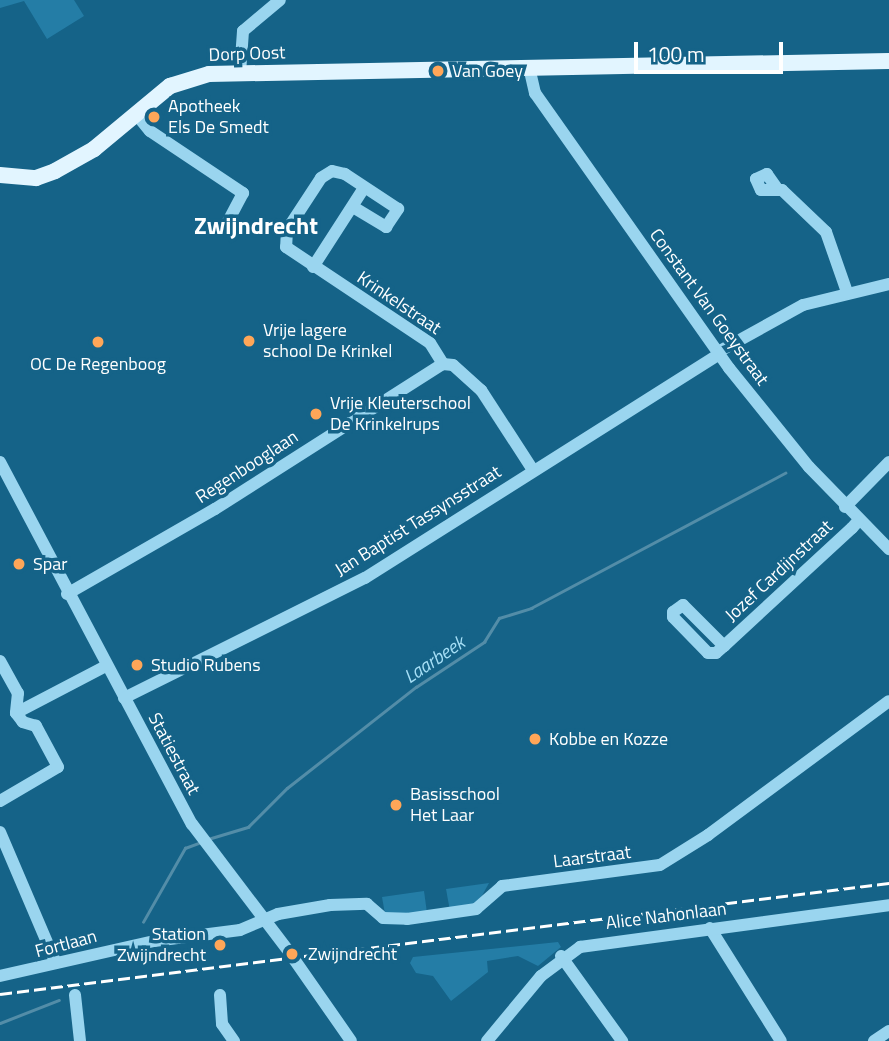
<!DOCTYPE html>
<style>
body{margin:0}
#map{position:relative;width:889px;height:1041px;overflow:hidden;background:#156388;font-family:"Titillium Web",sans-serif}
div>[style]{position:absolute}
.green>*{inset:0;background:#247da6}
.stream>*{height:2.5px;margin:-1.25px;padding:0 1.25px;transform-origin:1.25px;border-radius:1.25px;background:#538da8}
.minor>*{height:12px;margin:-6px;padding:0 6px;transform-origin:6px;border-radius:6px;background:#9ad5ef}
.major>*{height:16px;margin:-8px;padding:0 8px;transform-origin:8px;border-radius:8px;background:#e2f5ff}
.rail>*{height:2.5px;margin-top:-1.25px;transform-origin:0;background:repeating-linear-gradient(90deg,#fff 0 12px,transparent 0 17px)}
.dots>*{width:19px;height:19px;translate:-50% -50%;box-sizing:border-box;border:4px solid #156388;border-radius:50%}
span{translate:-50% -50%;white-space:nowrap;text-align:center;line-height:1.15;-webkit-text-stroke:7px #156388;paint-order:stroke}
.street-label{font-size:18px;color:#fff}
.poi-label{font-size:18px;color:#fff}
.left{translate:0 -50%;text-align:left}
.right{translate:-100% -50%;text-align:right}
.water-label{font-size:19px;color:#a6dff6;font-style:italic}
.district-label{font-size:24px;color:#fff;font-weight:700}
.scale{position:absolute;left:634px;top:42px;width:149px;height:32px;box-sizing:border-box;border:4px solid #fff;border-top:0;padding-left:9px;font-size:21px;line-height:24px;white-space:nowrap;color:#fff;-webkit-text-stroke:5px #156388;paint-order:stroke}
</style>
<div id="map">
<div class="green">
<div style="clip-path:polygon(0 0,74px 0,84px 16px,47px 39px,24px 1px,0 8px)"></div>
<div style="clip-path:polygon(489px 883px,478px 903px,450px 911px,446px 889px)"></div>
<div style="clip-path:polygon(424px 891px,427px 913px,385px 914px,382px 897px)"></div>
<div style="clip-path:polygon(558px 942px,561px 947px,538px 966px,518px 956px,487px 961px,488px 972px,451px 1001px,433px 976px,416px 973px,410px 963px,413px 957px)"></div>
</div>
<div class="stream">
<div style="left:208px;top:839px;width:42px;rotate:-16.7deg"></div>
<div style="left:248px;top:827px;width:55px;rotate:-45deg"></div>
<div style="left:287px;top:788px;width:164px;rotate:-38.1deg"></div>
<div style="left:416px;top:687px;width:82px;rotate:-33.5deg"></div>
<div style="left:484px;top:642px;width:28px;rotate:-58deg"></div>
<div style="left:499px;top:618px;width:34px;rotate:-17deg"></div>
<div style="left:531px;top:608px;width:288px;rotate:-28deg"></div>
<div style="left:143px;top:922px;width:85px;rotate:-60.4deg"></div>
<div style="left:185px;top:848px;width:15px;rotate:-20deg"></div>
<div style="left:0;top:1023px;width:63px;rotate:-21.3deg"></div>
</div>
<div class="minor">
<div style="left:529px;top:67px;width:27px;rotate:77deg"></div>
<div style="left:535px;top:93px;width:337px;rotate:54.8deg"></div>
<div style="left:729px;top:368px;width:127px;rotate:51.1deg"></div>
<div style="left:809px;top:467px;width:115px;rotate:45.7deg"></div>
<div style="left:240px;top:73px;width:42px;rotate:-85.9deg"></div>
<div style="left:243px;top:31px;width:48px;rotate:-40deg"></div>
<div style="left:136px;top:114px;width:22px;rotate:51deg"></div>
<div style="left:150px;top:131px;width:112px;rotate:33.7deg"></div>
<div style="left:243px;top:193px;width:43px;rotate:117.8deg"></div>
<div style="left:776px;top:187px;width:16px;rotate:-125deg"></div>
<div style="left:767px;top:174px;width:12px;rotate:156deg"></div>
<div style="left:756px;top:179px;width:12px;rotate:66deg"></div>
<div style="left:761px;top:190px;width:21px"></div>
<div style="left:782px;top:190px;width:61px;rotate:43.7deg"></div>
<div style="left:826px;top:232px;width:64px;rotate:70.7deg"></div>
<div style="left:353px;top:207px;width:39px;rotate:31deg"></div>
<div style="left:386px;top:227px;width:22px;rotate:-56deg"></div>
<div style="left:398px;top:209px;width:64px;rotate:-146.6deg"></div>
<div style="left:345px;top:174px;width:13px;rotate:-167deg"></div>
<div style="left:332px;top:171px;width:13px;rotate:148deg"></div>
<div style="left:321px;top:178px;width:62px;rotate:123.2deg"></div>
<div style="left:287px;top:230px;width:17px;rotate:93deg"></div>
<div style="left:286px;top:247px;width:173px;rotate:33.7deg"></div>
<div style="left:430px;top:343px;width:25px;rotate:58deg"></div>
<div style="left:313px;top:267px;width:94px;rotate:-57.2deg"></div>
<div style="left:718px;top:352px;width:97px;rotate:-28.9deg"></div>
<div style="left:803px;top:305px;width:89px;rotate:-13.7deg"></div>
<div style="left:0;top:462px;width:410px;rotate:62.1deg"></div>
<div style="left:192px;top:824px;width:161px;rotate:52.8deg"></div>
<div style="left:289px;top:952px;width:108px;rotate:55.1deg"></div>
<div style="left:845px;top:507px;width:63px;rotate:-45.6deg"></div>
<div style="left:67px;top:594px;width:171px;rotate:-29.9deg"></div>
<div style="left:215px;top:509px;width:270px;rotate:-32.5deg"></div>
<div style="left:443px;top:364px;width:10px;rotate:6deg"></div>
<div style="left:453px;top:365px;width:38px;rotate:42deg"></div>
<div style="left:481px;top:390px;width:95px;rotate:57deg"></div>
<div style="left:724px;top:646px;width:58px;rotate:-135deg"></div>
<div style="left:683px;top:605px;width:12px;rotate:145deg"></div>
<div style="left:673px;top:612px;width:5px;rotate:90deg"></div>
<div style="left:673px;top:617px;width:50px;rotate:45.8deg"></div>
<div style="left:708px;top:653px;width:8px"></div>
<div style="left:716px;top:653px;width:11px;rotate:-41deg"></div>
<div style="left:724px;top:646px;width:174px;rotate:-42.7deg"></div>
<div style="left:852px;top:528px;width:9px;rotate:-49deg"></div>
<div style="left:0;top:661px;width:37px;rotate:61deg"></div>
<div style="left:18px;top:693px;width:20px;rotate:96deg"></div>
<div style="left:16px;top:713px;width:102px;rotate:-27.6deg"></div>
<div style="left:124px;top:698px;width:269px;rotate:-26.5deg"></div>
<div style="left:365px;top:578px;width:420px;rotate:-32.3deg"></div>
<div style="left:0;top:801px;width:67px;rotate:-30.4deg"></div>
<div style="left:58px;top:767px;width:47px;rotate:-118.2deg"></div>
<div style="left:36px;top:726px;width:14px;rotate:-163deg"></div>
<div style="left:23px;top:722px;width:11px;rotate:-128deg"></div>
<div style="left:0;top:832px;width:142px;rotate:66.9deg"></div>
<div style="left:710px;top:928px;width:133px;rotate:57.9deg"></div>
<div style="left:561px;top:956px;width:105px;rotate:54.3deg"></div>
<div style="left:0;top:976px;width:158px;rotate:-12.8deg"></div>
<div style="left:154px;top:941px;width:87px;rotate:-7.3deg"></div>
<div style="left:240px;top:930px;width:41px;rotate:-22.8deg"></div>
<div style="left:278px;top:914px;width:53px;rotate:-9.8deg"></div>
<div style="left:330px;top:905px;width:37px;rotate:-2deg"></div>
<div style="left:367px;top:904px;width:21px;rotate:41deg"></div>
<div style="left:383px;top:918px;width:24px;rotate:2deg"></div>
<div style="left:407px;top:919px;width:70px;rotate:-8.2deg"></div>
<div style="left:476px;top:909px;width:35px;rotate:-41deg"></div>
<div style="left:502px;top:886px;width:159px;rotate:-7.6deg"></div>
<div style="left:660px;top:865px;width:57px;rotate:-32deg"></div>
<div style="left:708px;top:835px;width:225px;rotate:-36.5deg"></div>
<div style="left:75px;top:995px;width:46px;rotate:83.8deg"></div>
<div style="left:220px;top:995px;width:29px;rotate:86deg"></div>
<div style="left:222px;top:1024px;width:21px;rotate:55deg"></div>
<div style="left:487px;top:1041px;width:85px;rotate:-50.3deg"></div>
<div style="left:541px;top:976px;width:49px;rotate:-36.6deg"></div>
<div style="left:580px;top:947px;width:312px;rotate:-7.7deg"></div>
<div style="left:874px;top:1041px;width:18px;rotate:-34deg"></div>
</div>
<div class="major">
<div style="left:0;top:175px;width:36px;rotate:5deg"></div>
<div style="left:36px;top:178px;width:20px;rotate:-20deg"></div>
<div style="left:55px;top:171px;width:45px;rotate:-29.4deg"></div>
<div style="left:94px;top:149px;width:99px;rotate:-39.7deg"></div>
<div style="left:170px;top:86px;width:41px;rotate:-17.1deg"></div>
<div style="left:209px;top:74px;width:680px;rotate:-1.1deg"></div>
</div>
<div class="rail">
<div style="left:0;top:994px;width:896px;rotate:-7.12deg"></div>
</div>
<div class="dots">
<div style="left:438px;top:71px;background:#ffa658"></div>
<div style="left:154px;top:117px;background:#ffa658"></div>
<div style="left:249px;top:341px;background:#ffa658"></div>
<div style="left:98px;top:342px;background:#ffa658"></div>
<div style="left:316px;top:414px;background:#ffa658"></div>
<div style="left:19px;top:564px;background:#ffa658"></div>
<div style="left:137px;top:665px;background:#ffa658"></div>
<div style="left:535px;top:739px;background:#ffa658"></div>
<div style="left:396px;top:805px;background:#ffa658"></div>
<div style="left:220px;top:945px;background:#ffa658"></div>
<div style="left:292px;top:954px;background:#ffa658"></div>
</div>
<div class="street-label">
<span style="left:247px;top:54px;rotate:-2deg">Dorp Oost</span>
<span style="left:399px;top:303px;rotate:34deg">Krinkelstraat</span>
<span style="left:709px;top:307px;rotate:54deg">Constant Van Goeystraat</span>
<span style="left:247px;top:467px;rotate:-33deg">Regenbooglaan</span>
<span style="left:418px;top:521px;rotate:-32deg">Jan Baptist Tassynsstraat</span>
<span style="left:779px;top:571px;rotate:-43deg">Jozef Cardijnstraat</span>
<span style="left:174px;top:754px;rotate:62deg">Statiestraat</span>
<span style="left:592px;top:857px;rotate:-7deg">Laarstraat</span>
<span style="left:666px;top:916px;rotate:-7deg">Alice Nahonlaan</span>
<span style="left:66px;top:944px;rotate:-15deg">Fortlaan</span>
</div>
<div class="poi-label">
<span class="left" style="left:452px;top:71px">Van Goey</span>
<span class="left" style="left:168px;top:117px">Apotheek<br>Els De Smedt</span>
<span class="left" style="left:263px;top:341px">Vrije lagere<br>school De Krinkel</span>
<span style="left:98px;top:364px">OC De Regenboog</span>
<span class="left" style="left:330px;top:414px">Vrije Kleuterschool<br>De Krinkelrups</span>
<span class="left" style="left:33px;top:564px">Spar</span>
<span class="left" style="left:151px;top:665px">Studio Rubens</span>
<span class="left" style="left:549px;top:739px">Kobbe en Kozze</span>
<span class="left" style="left:410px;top:805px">Basisschool<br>Het Laar</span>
<span class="right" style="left:206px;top:945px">Station<br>Zwijndrecht</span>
<span class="left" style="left:308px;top:954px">Zwijndrecht</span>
</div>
<div class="water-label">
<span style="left:434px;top:659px;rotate:-34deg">Laarbeek</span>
</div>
<div class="district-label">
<span style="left:256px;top:226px">Zwijndrecht</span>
</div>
<div class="scale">100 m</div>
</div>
